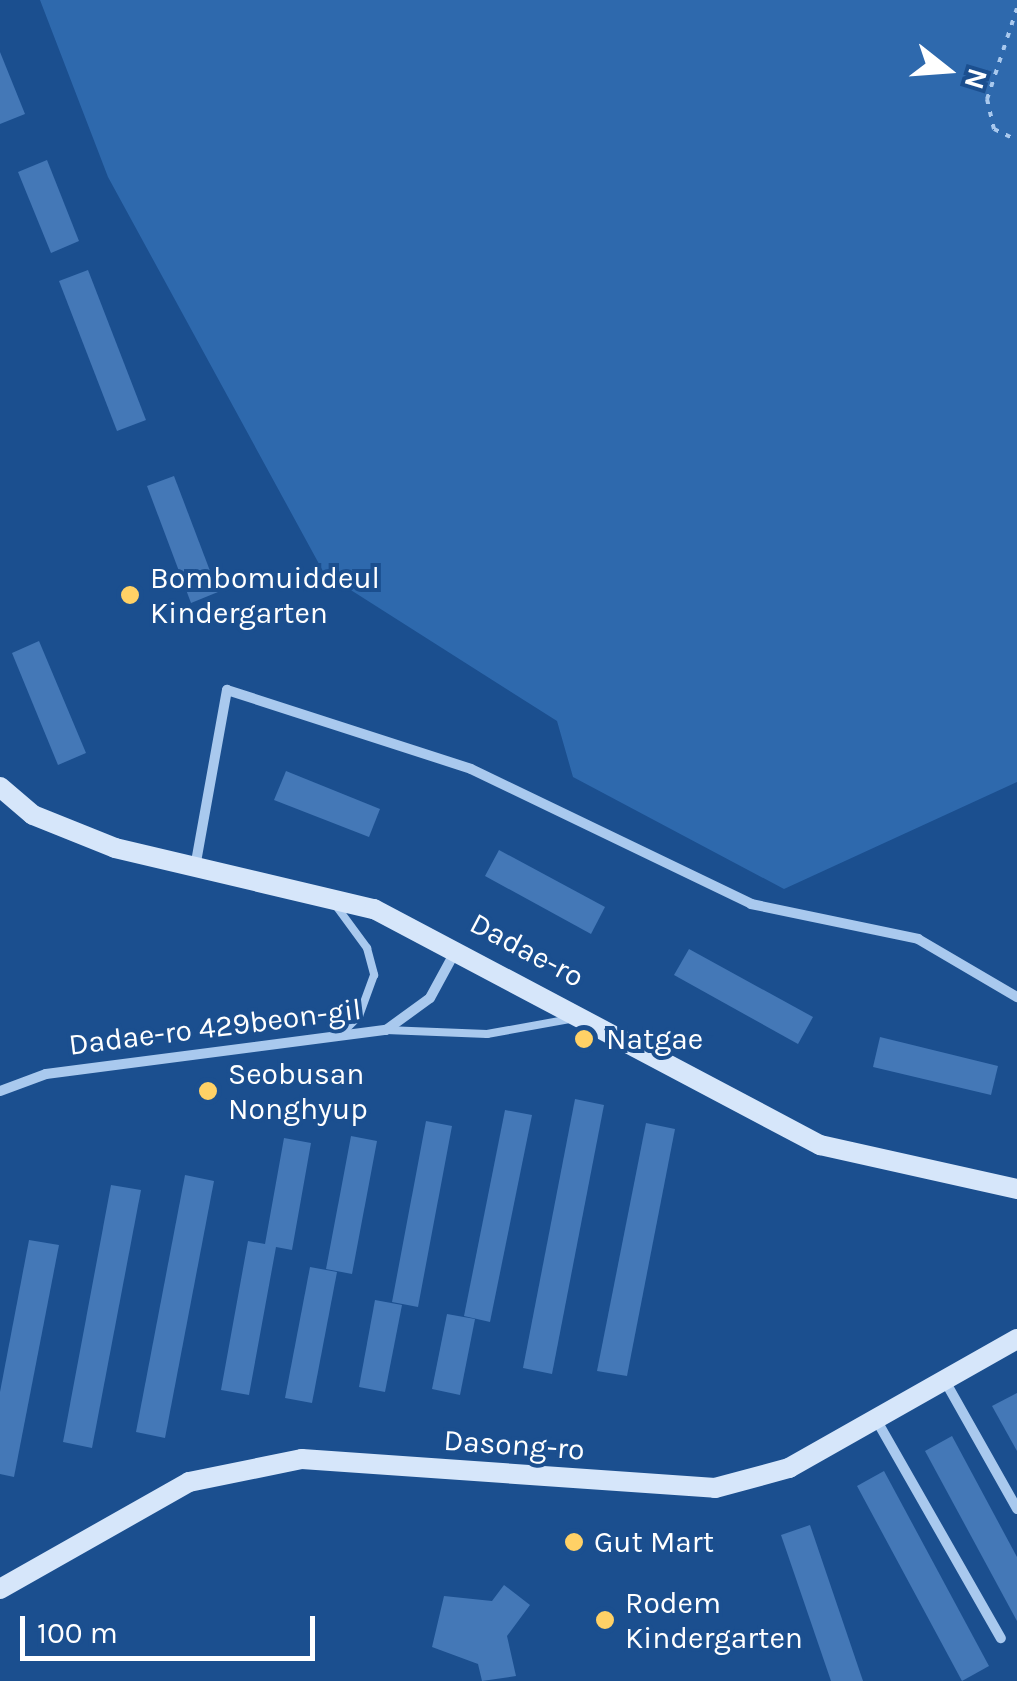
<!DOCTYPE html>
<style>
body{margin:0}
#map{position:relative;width:1017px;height:1681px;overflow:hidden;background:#1b4f8f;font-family:Karla,sans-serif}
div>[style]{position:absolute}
.green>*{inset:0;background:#2e69ad}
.building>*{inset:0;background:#4478b7}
.path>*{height:4px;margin-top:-2px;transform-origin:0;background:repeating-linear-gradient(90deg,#a9c9ee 0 5px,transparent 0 13px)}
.service>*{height:8px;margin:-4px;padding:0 4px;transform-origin:4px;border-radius:4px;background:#a9c9ee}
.minor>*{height:10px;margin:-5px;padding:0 5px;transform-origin:5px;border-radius:5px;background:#a9c9ee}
.secondary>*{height:20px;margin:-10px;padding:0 10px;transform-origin:10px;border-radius:10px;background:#d6e6fa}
.dots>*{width:28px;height:28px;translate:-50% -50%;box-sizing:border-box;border:5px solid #1b4f8f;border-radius:50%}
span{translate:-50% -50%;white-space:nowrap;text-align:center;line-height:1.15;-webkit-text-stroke:8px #1b4f8f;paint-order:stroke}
.poi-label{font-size:30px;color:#fff}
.left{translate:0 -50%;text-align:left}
.street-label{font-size:30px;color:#fff}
.north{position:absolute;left:897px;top:20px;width:100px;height:100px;-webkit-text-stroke:8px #1b4f8f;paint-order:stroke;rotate:107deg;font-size:28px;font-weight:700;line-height:40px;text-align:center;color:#fff}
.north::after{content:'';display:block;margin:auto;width:35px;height:45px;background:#fff;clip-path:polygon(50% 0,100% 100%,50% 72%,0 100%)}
.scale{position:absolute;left:20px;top:1616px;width:295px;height:45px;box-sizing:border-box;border:5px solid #fff;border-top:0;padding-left:12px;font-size:30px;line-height:35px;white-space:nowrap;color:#fff;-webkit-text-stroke:8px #1b4f8f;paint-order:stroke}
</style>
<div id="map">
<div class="green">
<div style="clip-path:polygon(40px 0,1017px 0,1017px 782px,784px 889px,573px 777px,557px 721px,324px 573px,108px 177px)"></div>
</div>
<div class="building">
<div style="clip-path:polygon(0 52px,25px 114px,0 124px)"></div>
<div style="clip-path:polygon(47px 160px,79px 241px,51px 253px,18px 172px)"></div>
<div style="clip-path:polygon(88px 270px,146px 420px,117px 431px,59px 281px)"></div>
<div style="clip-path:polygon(174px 476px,218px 592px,191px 603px,147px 486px)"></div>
<div style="clip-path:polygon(39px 641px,86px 753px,58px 765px,12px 653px)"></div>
<div style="clip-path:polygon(286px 771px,380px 809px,369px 837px,274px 800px)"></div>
<div style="clip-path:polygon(499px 850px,605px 907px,591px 934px,485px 876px)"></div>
<div style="clip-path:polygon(689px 949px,813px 1017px,798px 1044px,674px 975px)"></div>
<div style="clip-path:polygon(880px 1037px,998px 1066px,991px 1095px,873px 1067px)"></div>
<div style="clip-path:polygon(575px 1099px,604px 1105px,552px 1374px,523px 1368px)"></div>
<div style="clip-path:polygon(505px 1110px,532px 1115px,490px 1322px,464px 1316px)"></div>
<div style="clip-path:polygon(426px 1121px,452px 1126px,418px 1307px,392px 1302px)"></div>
<div style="clip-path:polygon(646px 1123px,675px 1129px,627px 1376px,597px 1371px)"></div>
<div style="clip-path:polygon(351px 1136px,377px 1141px,352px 1274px,326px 1269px)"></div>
<div style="clip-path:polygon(284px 1138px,311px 1143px,292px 1250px,276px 1247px,249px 1395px,221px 1390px,248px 1241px,265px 1244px)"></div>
<div style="clip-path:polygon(185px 1175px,214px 1181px,165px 1438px,136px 1432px)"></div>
<div style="clip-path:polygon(111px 1185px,141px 1190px,92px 1448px,63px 1442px)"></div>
<div style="clip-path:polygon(29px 1240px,59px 1245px,14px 1477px,0 1474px,0 1392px)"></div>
<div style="clip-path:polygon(310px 1267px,337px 1272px,312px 1403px,285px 1398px)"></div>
<div style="clip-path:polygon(375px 1300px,402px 1305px,385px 1392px,359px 1387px)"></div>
<div style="clip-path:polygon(447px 1314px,475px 1319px,460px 1395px,432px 1389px)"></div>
<div style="clip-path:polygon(1017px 1393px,1017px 1451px,992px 1406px)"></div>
<div style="clip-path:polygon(952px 1436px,1017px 1557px,1017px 1621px,925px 1451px)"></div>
<div style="clip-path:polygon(884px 1471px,989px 1666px,962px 1681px,857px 1486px)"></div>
<div style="clip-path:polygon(810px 1525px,863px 1681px,831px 1681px,781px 1535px)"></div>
<div style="clip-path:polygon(504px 1585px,530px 1605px,507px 1636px,516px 1676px,482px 1681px,478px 1664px,432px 1647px,444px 1596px,492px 1601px)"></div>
</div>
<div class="path">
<div style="left:1017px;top:8px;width:96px;rotate:108.2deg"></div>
<div style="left:987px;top:99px;width:31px;rotate:77deg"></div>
<div style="left:994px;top:129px;width:25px;rotate:26deg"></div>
</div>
<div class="service">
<div style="left:334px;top:903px;width:56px;rotate:53.7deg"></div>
<div style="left:367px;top:948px;width:28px;rotate:75deg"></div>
<div style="left:374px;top:975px;width:44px;rotate:110.1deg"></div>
<div style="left:359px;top:1016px;width:28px;rotate:135deg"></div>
<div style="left:386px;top:1030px;width:101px;rotate:2.3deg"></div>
<div style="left:487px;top:1034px;width:84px;rotate:-10.2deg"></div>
</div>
<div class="minor">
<div style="left:196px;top:862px;width:175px;rotate:-79.8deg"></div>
<div style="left:227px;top:690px;width:256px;rotate:17.9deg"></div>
<div style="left:471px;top:769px;width:311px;rotate:25.7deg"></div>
<div style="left:751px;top:904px;width:171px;rotate:11.8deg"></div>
<div style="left:918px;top:939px;width:115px;rotate:30.4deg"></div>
<div style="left:0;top:1091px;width:49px;rotate:-20.3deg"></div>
<div style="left:46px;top:1074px;width:343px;rotate:-7.4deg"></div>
<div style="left:386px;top:1030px;width:54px;rotate:-36deg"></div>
<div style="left:430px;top:998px;width:52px;rotate:-61.5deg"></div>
<div style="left:945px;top:1381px;width:147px;rotate:60.6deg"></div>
<div style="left:877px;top:1421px;width:250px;rotate:60.3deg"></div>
</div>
<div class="secondary">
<div style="left:0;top:787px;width:43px;rotate:40.3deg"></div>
<div style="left:33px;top:815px;width:88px;rotate:21.9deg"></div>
<div style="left:115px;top:848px;width:266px;rotate:13.3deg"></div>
<div style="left:374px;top:909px;width:505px;rotate:27.89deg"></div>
<div style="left:820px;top:1145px;width:202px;rotate:12.6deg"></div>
<div style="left:0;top:1589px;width:217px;rotate:-29.5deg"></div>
<div style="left:189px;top:1482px;width:115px;rotate:-11.5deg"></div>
<div style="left:302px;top:1459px;width:414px;rotate:4deg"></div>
<div style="left:715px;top:1488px;width:77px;rotate:-15.1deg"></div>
<div style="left:789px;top:1468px;width:262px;rotate:-29.5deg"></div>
</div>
<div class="dots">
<div style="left:130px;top:595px;background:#ffd166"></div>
<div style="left:584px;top:1039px;background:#ffd166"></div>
<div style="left:208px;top:1091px;background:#ffd166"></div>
<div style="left:574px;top:1542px;background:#ffd166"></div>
<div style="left:605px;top:1620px;background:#ffd166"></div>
</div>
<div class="poi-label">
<span class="left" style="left:150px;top:595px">Bombomuiddeul<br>Kindergarten</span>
<span class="left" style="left:606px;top:1039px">Natgae</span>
<span class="left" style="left:228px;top:1091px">Seobusan<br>Nonghyup</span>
<span class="left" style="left:594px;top:1542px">Gut Mart</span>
<span class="left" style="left:625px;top:1620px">Rodem<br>Kindergarten</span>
</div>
<div class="street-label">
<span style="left:527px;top:950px;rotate:28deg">Dadae-ro</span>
<span style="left:215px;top:1027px;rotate:-7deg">Dadae-ro 429beon-gil</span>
<span style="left:514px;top:1445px;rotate:4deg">Dasong-ro</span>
</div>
<div class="north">N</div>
<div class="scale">100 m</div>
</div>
